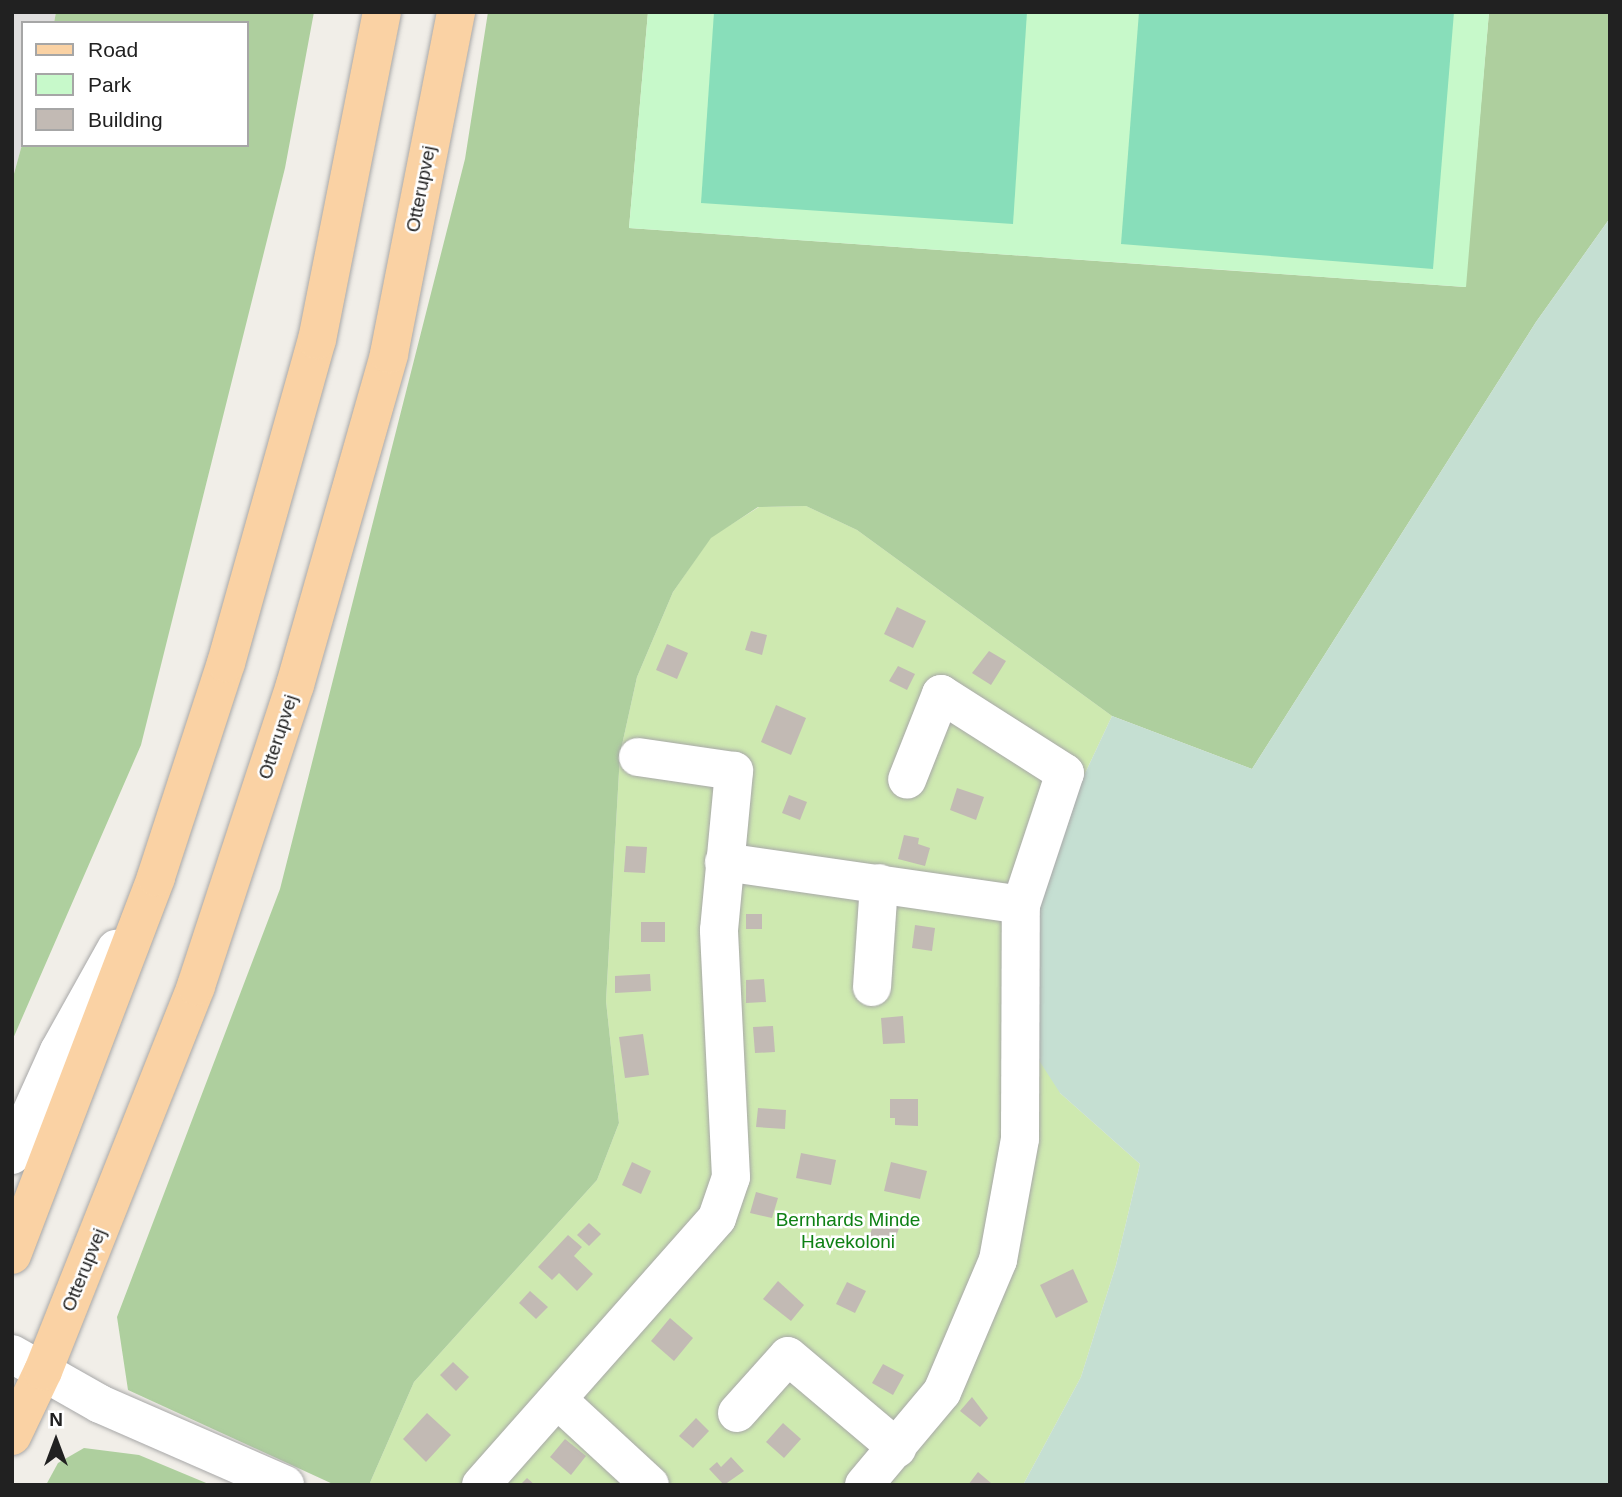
<!DOCTYPE html>
<style>
body{margin:0}
#map{position:relative;width:1622px;height:1497px;overflow:hidden;background:#f1eee8;font-family:Helvetica,sans-serif}
div>[style]{position:absolute}
.residential>*{inset:0;background:#dfdede}
.grass>*{inset:0;background:#cee9b0}
.forest>*{inset:0;background:#aecf9e}
.wetland>*{inset:0;background:#c5dfd2}
.park>*{inset:0;background:#c7f9ca}
.pitch>*{inset:0;background:#88deba}
.building>*{inset:0;background:#c2bab4}
.roads{filter:drop-shadow(0 0 2px #a8a8a8) drop-shadow(0 0 2px #a8a8a8)}
.minor>*{height:38px;margin:-19px;padding:0 19px;transform-origin:19px;border-radius:19px;background:#fff}
.major>*{height:38px;margin:-19px;padding:0 19px;transform-origin:19px;border-radius:19px;background:#fad2a4}
span{translate:-50% -50%;white-space:nowrap;text-align:center;line-height:1.15;-webkit-text-stroke:5px #fff;paint-order:stroke}
.street-label{font-size:19px;color:#212121}
.park-label{font-size:19px;color:#0e8014}
.frame{position:absolute;inset:0;border:14px solid #212121;pointer-events:none}
.legend{position:absolute;left:21px;top:21px;width:228px;height:126px;box-sizing:border-box;background:#fff;border:2px solid #a6a6a6;margin:0;padding:9px 12px;list-style:none;font-size:21px;color:#212121}
.legend li{display:flex;align-items:center;gap:14px;height:35px}
.legend b{width:35px;border:2px solid #a6a6a6}
.north{position:absolute;left:21px;top:1406px;width:70px;height:70px;-webkit-text-stroke:5px #fff;paint-order:stroke;rotate:0deg;font-size:19px;font-weight:700;line-height:28px;text-align:center;color:#212121}
.north::after{content:'';display:block;margin:auto;width:24px;height:32px;background:#212121;clip-path:polygon(50% 0,100% 100%,50% 72%,0 100%)}
</style>
<div id="map">
<div class="residential">
<div style="clip-path:polygon(12px 12px,56px 12px,54px 23px,23px 23px,23px 141px,12px 181px)"></div>
</div>
<div class="grass">
<div style="clip-path:polygon(806px 506px,857px 530px,1112px 716px,1044px 861px,1060px 1093px,1140px 1164px,1116px 1265px,1081px 1377px,1023px 1485px,369px 1485px,414px 1382px,597px 1180px,619px 1123px,606px 1001px,620px 754px,637px 677px,673px 592px,711px 537px,759px 507px)"></div>
</div>
<div class="forest">
<div style="clip-path:polygon(56px 12px,314px 12px,285px 168px,141px 745px,12px 1041px,12px 181px,23px 141px,23px 145px,247px 145px,247px 23px,54px 23px)"></div>
<div style="clip-path:polygon(488px 12px,648px 12px,629px 228px,1465px 287px,1489px 12px,1610px 12px,1610px 218px,1536px 322px,1252px 769px,1112px 716px,857px 530px,806px 506px,758px 507px,711px 538px,673px 592px,637px 677px,620px 754px,606px 1001px,619px 1123px,597px 1180px,414px 1382px,369px 1485px,335px 1485px,128px 1390px,117px 1317px,280px 889px,465px 159px)"></div>
<div style="clip-path:polygon(84px 1448px,139px 1455px,211px 1485px,46px 1485px,58px 1463px)"></div>
</div>
<div class="wetland">
<div style="clip-path:polygon(1610px 218px,1610px 1485px,1023px 1485px,1081px 1377px,1116px 1265px,1140px 1164px,1060px 1093px,1031px 1048px,1030px 936px,1044px 861px,1112px 716px,1252px 769px,1536px 322px)"></div>
</div>
<div class="park">
<div style="clip-path:polygon(648px 12px,1489px 12px,1466px 287px,629px 228px)"></div>
</div>
<div class="pitch">
<div style="clip-path:polygon(714px 12px,1027px 12px,1013px 224px,701px 203px)"></div>
<div style="clip-path:polygon(1139px 12px,1454px 12px,1433px 269px,1121px 244px)"></div>
</div>
<div class="building">
<div style="clip-path:polygon(897px 607px,926px 621px,913px 648px,884px 634px)"></div>
<div style="clip-path:polygon(751px 631px,767px 635px,762px 655px,745px 650px)"></div>
<div style="clip-path:polygon(667px 644px,688px 653px,677px 679px,656px 670px)"></div>
<div style="clip-path:polygon(989px 651px,1006px 661px,991px 685px,972px 673px)"></div>
<div style="clip-path:polygon(898px 666px,915px 674px,907px 690px,889px 681px)"></div>
<div style="clip-path:polygon(776px 705px,806px 718px,791px 755px,761px 742px)"></div>
<div style="clip-path:polygon(957px 788px,984px 797px,976px 820px,950px 810px)"></div>
<div style="clip-path:polygon(789px 795px,807px 802px,800px 820px,782px 813px)"></div>
<div style="clip-path:polygon(904px 835px,919px 838px,918px 844px,930px 848px,925px 866px,898px 859px)"></div>
<div style="clip-path:polygon(626px 846px,647px 847px,645px 873px,624px 872px)"></div>
<div style="clip-path:polygon(746px 914px,762px 914px,762px 929px,746px 929px)"></div>
<div style="clip-path:polygon(641px 922px,665px 922px,665px 942px,641px 942px)"></div>
<div style="clip-path:polygon(915px 925px,935px 928px,932px 951px,912px 948px)"></div>
<div style="clip-path:polygon(650px 974px,651px 991px,615px 993px,615px 976px)"></div>
<div style="clip-path:polygon(764px 979px,766px 1002px,746px 1003px,746px 980px)"></div>
<div style="clip-path:polygon(903px 1016px,905px 1043px,883px 1044px,881px 1018px)"></div>
<div style="clip-path:polygon(773px 1026px,775px 1052px,755px 1053px,753px 1027px)"></div>
<div style="clip-path:polygon(643px 1034px,649px 1075px,625px 1078px,619px 1037px)"></div>
<div style="clip-path:polygon(890px 1099px,918px 1099px,918px 1126px,895px 1125px,895px 1118px,890px 1118px)"></div>
<div style="clip-path:polygon(758px 1108px,786px 1110px,785px 1129px,756px 1127px)"></div>
<div style="clip-path:polygon(801px 1153px,836px 1160px,831px 1185px,796px 1178px)"></div>
<div style="clip-path:polygon(632px 1162px,651px 1171px,641px 1194px,622px 1185px)"></div>
<div style="clip-path:polygon(891px 1162px,927px 1171px,920px 1199px,884px 1191px)"></div>
<div style="clip-path:polygon(756px 1192px,778px 1198px,772px 1218px,750px 1213px)"></div>
<div style="clip-path:polygon(875px 1220px,899px 1228px,891px 1250px,868px 1240px)"></div>
<div style="clip-path:polygon(589px 1223px,601px 1234px,589px 1246px,577px 1235px)"></div>
<div style="clip-path:polygon(568px 1235px,582px 1247px,574px 1256px,593px 1274px,577px 1291px,559px 1273px,552px 1280px,538px 1267px)"></div>
<div style="clip-path:polygon(1073px 1269px,1088px 1302px,1056px 1318px,1040px 1285px)"></div>
<div style="clip-path:polygon(778px 1281px,804px 1305px,791px 1321px,763px 1299px)"></div>
<div style="clip-path:polygon(847px 1282px,866px 1291px,855px 1313px,836px 1304px)"></div>
<div style="clip-path:polygon(530px 1291px,548px 1307px,536px 1319px,519px 1303px)"></div>
<div style="clip-path:polygon(670px 1318px,693px 1338px,674px 1361px,651px 1341px)"></div>
<div style="clip-path:polygon(453px 1362px,469px 1377px,456px 1391px,440px 1375px)"></div>
<div style="clip-path:polygon(883px 1364px,904px 1375px,893px 1395px,872px 1383px)"></div>
<div style="clip-path:polygon(972px 1397px,988px 1418px,980px 1427px,960px 1411px)"></div>
<div style="clip-path:polygon(427px 1413px,451px 1435px,426px 1462px,403px 1439px)"></div>
<div style="clip-path:polygon(696px 1418px,709px 1431px,693px 1448px,679px 1436px)"></div>
<div style="clip-path:polygon(783px 1423px,801px 1439px,784px 1458px,766px 1442px)"></div>
<div style="clip-path:polygon(565px 1439px,586px 1456px,571px 1475px,550px 1457px)"></div>
<div style="clip-path:polygon(731px 1457px,744px 1471px,724px 1485px,709px 1469px,717px 1462px,721px 1467px)"></div>
<div style="clip-path:polygon(978px 1472px,991px 1483px,990px 1485px,968px 1485px)"></div>
<div style="clip-path:polygon(527px 1478px,535px 1485px,520px 1485px)"></div>
</div>
<div class="roads">
<div class="minor">
<div style="left:724px;top:862px;width:300px;rotate:8.2deg"></div>
<div style="left:872px;top:987px;width:104px;rotate:-86.1deg"></div>
<div style="left:12px;top:1155px;width:114px;rotate:-65.7deg"></div>
<div style="left:59px;top:1051px;width:117px;rotate:-60.8deg"></div>
<div style="left:12px;top:1354px;width:101px;rotate:29.6deg"></div>
<div style="left:100px;top:1404px;width:202px;rotate:23.6deg"></div>
<div style="left:558px;top:1400px;width:125px;rotate:42.7deg"></div>
<div style="left:737px;top:1413px;width:76px;rotate:-48.2deg"></div>
<div style="left:788px;top:1356px;width:143px;rotate:40.2deg"></div>
<div style="left:481px;top:1485px;width:356px;rotate:-48.5deg"></div>
<div style="left:717px;top:1218px;width:43px;rotate:-71.1deg"></div>
<div style="left:731px;top:1177px;width:247px;rotate:-92.8deg"></div>
<div style="left:719px;top:930px;width:160px;rotate:-84.6deg"></div>
<div style="left:734px;top:771px;width:97px;rotate:-171.7deg"></div>
<div style="left:864px;top:1485px;width:121px;rotate:-50deg"></div>
<div style="left:942px;top:1392px;width:143px;rotate:-67deg"></div>
<div style="left:998px;top:1260px;width:123px;rotate:-79.7deg"></div>
<div style="left:1020px;top:1139px;width:234px;rotate:-89.8deg"></div>
<div style="left:1021px;top:905px;width:139px;rotate:-71.6deg"></div>
<div style="left:1065px;top:773px;width:147px;rotate:-147.5deg"></div>
<div style="left:941px;top:694px;width:92px;rotate:111.6deg"></div>
</div>
<div class="major">
<div style="left:12px;top:1255px;width:404px;rotate:-69.1deg"></div>
<div style="left:156px;top:877px;width:225px;rotate:-71.9deg"></div>
<div style="left:226px;top:663px;width:336px;rotate:-74.3deg"></div>
<div style="left:317px;top:340px;width:334px;rotate:-78.8deg"></div>
<div style="left:12px;top:1436px;width:72px;rotate:-64.5deg"></div>
<div style="left:43px;top:1371px;width:414px;rotate:-68.3deg"></div>
<div style="left:196px;top:986px;width:317px;rotate:-71.8deg"></div>
<div style="left:295px;top:685px;width:344px;rotate:-74.1deg"></div>
<div style="left:389px;top:354px;width:349px;rotate:-78.9deg"></div>
</div>
</div>
<div class="street-label">
<span style="left:421px;top:189px;rotate:-79deg">Otterupvej</span>
<span style="left:278px;top:737px;rotate:-72deg">Otterupvej</span>
<span style="left:84px;top:1270px;rotate:-68deg">Otterupvej</span>
</div>
<div class="park-label">
<span style="left:848px;top:1231px">Bernhards Minde<br>Havekoloni</span>
</div>
<div class="frame"></div>
<ul class="legend">
<li><b style="height:9px;background:#fad2a4"></b>Road</li>
<li><b style="height:19px;background:#c7f9ca"></b>Park</li>
<li><b style="height:19px;background:#c2bab4"></b>Building</li>
</ul>
<div class="north">N</div>
</div>
